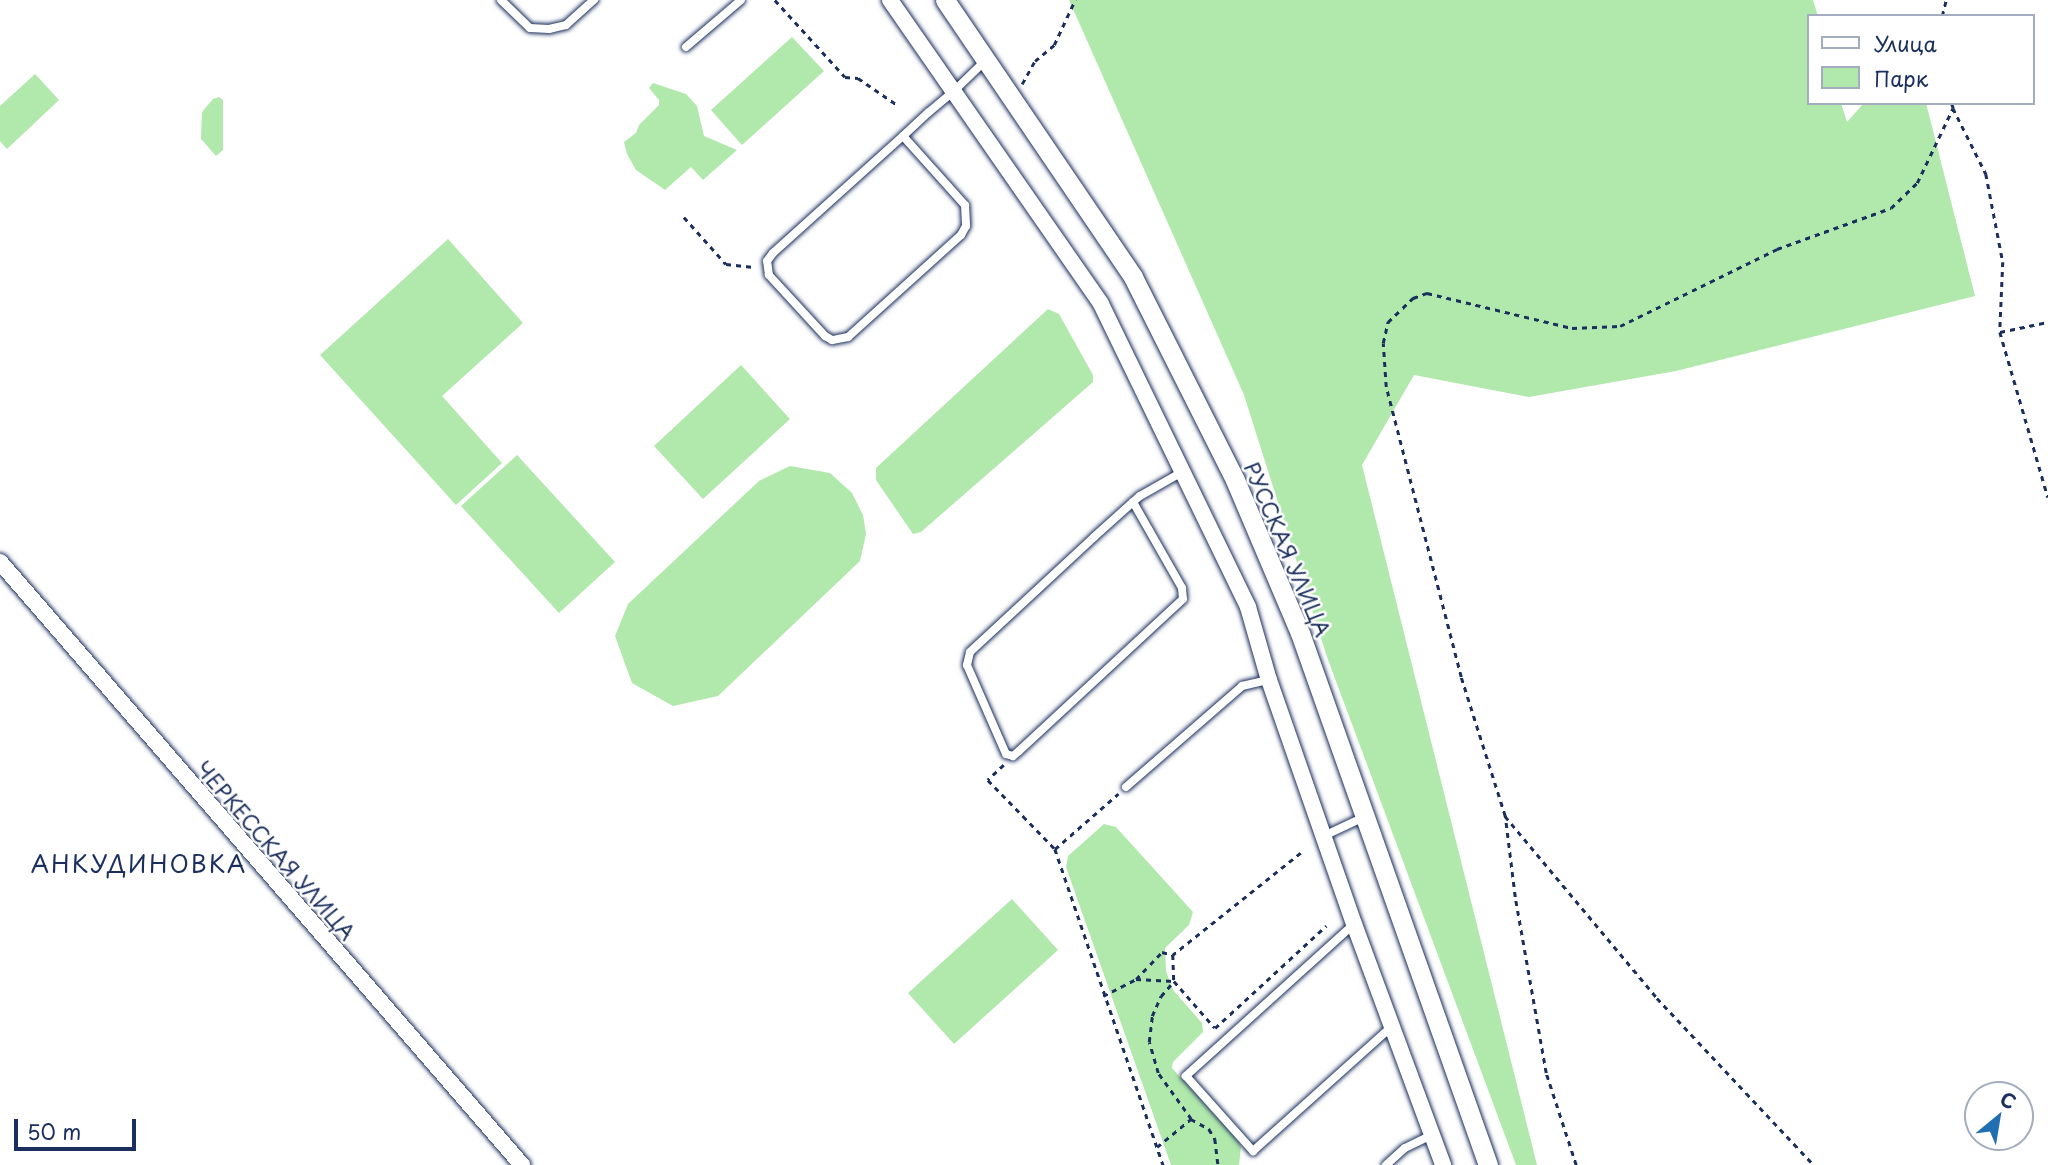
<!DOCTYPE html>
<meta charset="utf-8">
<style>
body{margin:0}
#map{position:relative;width:2048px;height:1165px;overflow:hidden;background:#fff;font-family:"Playpen Sans",sans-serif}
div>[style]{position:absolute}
.green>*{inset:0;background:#b1e8ab}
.path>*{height:2.5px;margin-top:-1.25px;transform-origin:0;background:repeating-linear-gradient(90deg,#1b2f5e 0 5px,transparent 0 10px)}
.roads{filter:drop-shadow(0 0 2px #1b2f5e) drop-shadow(0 0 2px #1b2f5e)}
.service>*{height:8px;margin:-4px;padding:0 4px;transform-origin:4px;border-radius:4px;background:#fff}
.minor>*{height:16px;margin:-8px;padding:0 8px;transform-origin:8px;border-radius:8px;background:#fff}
.tertiary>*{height:19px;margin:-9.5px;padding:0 9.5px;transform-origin:9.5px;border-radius:9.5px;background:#fff}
span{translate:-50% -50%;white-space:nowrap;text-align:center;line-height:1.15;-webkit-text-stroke:5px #fff;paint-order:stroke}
.street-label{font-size:21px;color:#1b2f5e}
.quarter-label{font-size:24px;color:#1b2f5e;letter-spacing:2px}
.legend{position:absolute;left:1807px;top:14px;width:228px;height:91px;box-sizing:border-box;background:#fff;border:2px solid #a4acbf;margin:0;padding:9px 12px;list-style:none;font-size:21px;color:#1b2f5e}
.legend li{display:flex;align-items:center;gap:14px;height:35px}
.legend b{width:35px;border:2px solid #a4acbf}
.north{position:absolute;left:1964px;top:1081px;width:70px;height:70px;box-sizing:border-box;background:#fff;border:2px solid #a4acbf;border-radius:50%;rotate:30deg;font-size:19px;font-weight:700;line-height:28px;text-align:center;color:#1b2f5e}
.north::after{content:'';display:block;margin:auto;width:24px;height:32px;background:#1f6fb2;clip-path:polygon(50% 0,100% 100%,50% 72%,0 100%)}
.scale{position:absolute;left:14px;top:1119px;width:122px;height:32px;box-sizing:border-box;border:4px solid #1b2f5e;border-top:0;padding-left:9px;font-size:21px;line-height:24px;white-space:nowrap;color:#1b2f5e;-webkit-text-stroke:5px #fff;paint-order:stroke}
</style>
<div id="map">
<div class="green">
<div style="clip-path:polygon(1069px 0,1813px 0,1818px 16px,1808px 16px,1808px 103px,1841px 103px,1847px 122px,1864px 103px,1926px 103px,1975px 296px,1676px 371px,1529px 397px,1414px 375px,1362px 465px,1537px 1165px,1516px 1165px,1327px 657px,1244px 395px)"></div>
<div style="clip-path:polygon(792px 37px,824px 71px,742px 145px,711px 110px)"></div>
<div style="clip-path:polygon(35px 74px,59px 100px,7px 149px,0 141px,0 106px)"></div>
<div style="clip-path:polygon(653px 83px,686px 94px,697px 106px,704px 136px,737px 150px,703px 180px,691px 167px,665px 190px,636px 170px,627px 154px,624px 142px,636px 133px,639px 125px,659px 105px,659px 100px,649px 88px)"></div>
<div style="clip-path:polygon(219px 97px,223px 100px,223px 150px,216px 156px,201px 139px,202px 112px,213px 99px)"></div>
<div style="clip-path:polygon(448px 239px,523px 323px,442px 396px,502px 463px,456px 505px,320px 355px)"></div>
<div style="clip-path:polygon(1048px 309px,1059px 314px,1093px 375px,1093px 382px,921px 532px,913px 534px,876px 480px,876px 468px)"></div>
<div style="clip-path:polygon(741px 365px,790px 419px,703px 499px,654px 446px)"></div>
<div style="clip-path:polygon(517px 455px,615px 562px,559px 613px,461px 506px)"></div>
<div style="clip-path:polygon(790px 466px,830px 473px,852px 493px,863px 515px,866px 534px,860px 561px,718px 696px,673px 706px,632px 683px,615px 636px,628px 604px,759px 481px)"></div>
<div style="clip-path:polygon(1104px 824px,1116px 827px,1193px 912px,1189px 925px,1165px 948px,1166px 971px,1173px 990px,1202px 1023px,1203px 1032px,1173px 1062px,1172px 1068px,1238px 1141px,1241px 1147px,1239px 1165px,1171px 1165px,1066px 867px,1068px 856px)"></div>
<div style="clip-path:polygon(1012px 899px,1058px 950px,954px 1044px,908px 993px)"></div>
</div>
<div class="path">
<div style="left:775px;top:0;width:104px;rotate:47.7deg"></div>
<div style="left:845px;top:77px;width:13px;rotate:4deg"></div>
<div style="left:858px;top:78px;width:46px;rotate:34.4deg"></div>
<div style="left:1942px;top:16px;width:16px;rotate:-76deg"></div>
<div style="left:1022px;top:84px;width:26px;rotate:-61deg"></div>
<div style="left:1035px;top:61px;width:25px;rotate:-40deg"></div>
<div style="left:1054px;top:45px;width:50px;rotate:-65deg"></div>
<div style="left:1953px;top:108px;width:74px;rotate:63.4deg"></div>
<div style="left:1986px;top:174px;width:90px;rotate:79.1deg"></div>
<div style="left:2003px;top:262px;width:70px;rotate:92.5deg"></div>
<div style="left:2000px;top:332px;width:172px;rotate:73.8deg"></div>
<div style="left:684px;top:217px;width:63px;rotate:48.2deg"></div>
<div style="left:726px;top:264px;width:30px;rotate:6deg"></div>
<div style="left:2000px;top:332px;width:49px;rotate:-11.8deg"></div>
<div style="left:1004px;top:765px;width:22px;rotate:137deg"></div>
<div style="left:988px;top:780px;width:96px;rotate:45.8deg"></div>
<div style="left:1055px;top:849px;width:334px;rotate:71.1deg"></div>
<div style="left:1505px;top:816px;width:237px;rotate:50.1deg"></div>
<div style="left:1657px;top:998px;width:229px;rotate:46.8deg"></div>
<div style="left:1055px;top:849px;width:84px;rotate:-41.1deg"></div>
<div style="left:1301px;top:853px;width:164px;rotate:141.4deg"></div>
<div style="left:1173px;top:955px;width:26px;rotate:88deg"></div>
<div style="left:1174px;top:981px;width:62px;rotate:48.9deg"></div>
<div style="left:1215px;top:1028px;width:151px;rotate:-42.6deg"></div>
<div style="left:1136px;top:979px;width:38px;rotate:3deg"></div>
<div style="left:1103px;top:996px;width:37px;rotate:-27deg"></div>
<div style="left:1136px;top:979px;width:37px;rotate:-46deg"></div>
<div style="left:1162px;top:952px;width:11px;rotate:15deg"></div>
<div style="left:1191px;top:1119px;width:21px;rotate:29deg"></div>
<div style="left:1209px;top:1129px;width:12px;rotate:59deg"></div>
<div style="left:1215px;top:1139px;width:26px;rotate:83deg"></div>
<div style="left:1157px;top:1147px;width:44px;rotate:-39.5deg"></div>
<div style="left:1191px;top:1119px;width:57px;rotate:-125.7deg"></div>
<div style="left:1158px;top:1073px;width:32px;rotate:-106deg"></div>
<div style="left:1149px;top:1042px;width:26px;rotate:-83deg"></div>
<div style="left:1152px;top:1016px;width:22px;rotate:-66deg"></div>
<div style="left:1161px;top:996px;width:20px;rotate:-49deg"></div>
<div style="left:1576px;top:1165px;width:97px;rotate:-108.1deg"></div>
<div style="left:1546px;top:1073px;width:179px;rotate:-100deg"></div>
<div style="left:1515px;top:897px;width:82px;rotate:-97deg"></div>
<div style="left:1505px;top:816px;width:146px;rotate:-107.6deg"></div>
<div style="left:1461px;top:677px;width:300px;rotate:-104.5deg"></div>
<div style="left:1386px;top:387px;width:44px;rotate:-93.9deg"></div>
<div style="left:1383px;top:343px;width:22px;rotate:-77deg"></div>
<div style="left:1388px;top:322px;width:35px;rotate:-44deg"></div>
<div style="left:1413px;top:298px;width:15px;rotate:-20deg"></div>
<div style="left:1427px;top:293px;width:149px;rotate:13.6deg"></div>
<div style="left:1572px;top:328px;width:48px;rotate:-2.4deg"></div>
<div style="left:1620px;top:326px;width:175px;rotate:-26.1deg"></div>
<div style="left:1777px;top:249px;width:121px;rotate:-19.8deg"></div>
<div style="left:1891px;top:208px;width:36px;rotate:-44deg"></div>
<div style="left:1917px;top:183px;width:83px;rotate:-64.4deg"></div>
<div style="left:1953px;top:108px;width:5px;rotate:-112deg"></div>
</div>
<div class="roads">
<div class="service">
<div style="left:501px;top:0;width:40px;rotate:44deg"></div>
<div style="left:530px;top:28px;width:19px;rotate:3deg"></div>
<div style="left:549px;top:29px;width:17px;rotate:-13deg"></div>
<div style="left:566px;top:25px;width:38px;rotate:-42deg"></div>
<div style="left:686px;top:47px;width:72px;rotate:-40.5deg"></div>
<div style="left:903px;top:136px;width:93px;rotate:48.1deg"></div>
<div style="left:965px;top:205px;width:21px;rotate:87deg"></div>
<div style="left:966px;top:226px;width:10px;rotate:119deg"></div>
<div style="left:961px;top:235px;width:152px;rotate:137.9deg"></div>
<div style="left:848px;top:337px;width:16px;rotate:169deg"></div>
<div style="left:832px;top:340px;width:8px;rotate:-150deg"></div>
<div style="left:825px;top:336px;width:83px;rotate:-132.6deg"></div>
<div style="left:769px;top:275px;width:14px;rotate:-98deg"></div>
<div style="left:767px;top:261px;width:10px;rotate:-53deg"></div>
<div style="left:773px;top:253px;width:175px;rotate:-42deg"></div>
<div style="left:903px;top:136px;width:35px;rotate:-43deg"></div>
<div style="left:929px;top:112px;width:33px;rotate:-40deg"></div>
<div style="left:954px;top:91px;width:45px;rotate:-44.1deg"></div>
<div style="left:1133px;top:502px;width:99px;rotate:60.3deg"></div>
<div style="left:1182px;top:588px;width:11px;rotate:85deg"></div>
<div style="left:1183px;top:599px;width:224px;rotate:137.2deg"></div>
<div style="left:1019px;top:751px;width:8px;rotate:140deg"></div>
<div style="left:1013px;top:756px;width:7px;rotate:-164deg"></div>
<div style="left:1006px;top:754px;width:97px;rotate:-113.7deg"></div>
<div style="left:967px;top:665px;width:13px;rotate:-77deg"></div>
<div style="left:970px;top:652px;width:169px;rotate:-42.8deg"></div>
<div style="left:1094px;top:537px;width:52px;rotate:-41.9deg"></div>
<div style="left:1133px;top:502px;width:9px;rotate:-41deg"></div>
<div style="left:1140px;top:496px;width:48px;rotate:-29.7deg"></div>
<div style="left:1126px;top:787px;width:154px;rotate:-41deg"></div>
<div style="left:1242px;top:686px;width:28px;rotate:-13deg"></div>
<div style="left:1326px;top:835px;width:42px;rotate:-25.3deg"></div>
<div style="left:1354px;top:924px;width:227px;rotate:137.9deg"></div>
<div style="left:1186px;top:1076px;width:101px;rotate:48.2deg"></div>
<div style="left:1253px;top:1151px;width:186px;rotate:-41.9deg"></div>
<div style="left:1386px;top:1165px;width:25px;rotate:-42deg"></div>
<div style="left:1405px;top:1148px;width:30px;rotate:-26deg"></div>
</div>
<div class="minor">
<div style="left:890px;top:0;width:370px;rotate:55.2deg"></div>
<div style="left:1101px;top:304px;width:337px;rotate:64.1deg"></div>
<div style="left:1248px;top:607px;width:76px;rotate:74deg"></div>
<div style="left:1269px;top:680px;width:258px;rotate:70.8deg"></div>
<div style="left:1354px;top:924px;width:257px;rotate:69.7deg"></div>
<div style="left:0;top:562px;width:798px;rotate:49.12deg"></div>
</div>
<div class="tertiary">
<div style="left:945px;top:0;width:335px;rotate:55.8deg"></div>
<div style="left:1133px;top:277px;width:227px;rotate:63.3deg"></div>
<div style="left:1235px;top:480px;width:166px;rotate:67deg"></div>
<div style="left:1300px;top:633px;width:564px;rotate:70.54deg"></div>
</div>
</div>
<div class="street-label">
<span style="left:1288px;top:549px;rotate:67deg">РУССКАЯ УЛИЦА</span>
<span style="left:276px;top:850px;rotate:49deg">ЧЕРКЕССКАЯ УЛИЦА</span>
</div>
<div class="quarter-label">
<span style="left:139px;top:864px">АНКУДИНОВКА</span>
</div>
<ul class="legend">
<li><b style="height:9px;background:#fff"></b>Улица</li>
<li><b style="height:19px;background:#b1e8ab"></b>Парк</li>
</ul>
<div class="north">С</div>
<div class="scale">50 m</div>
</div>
